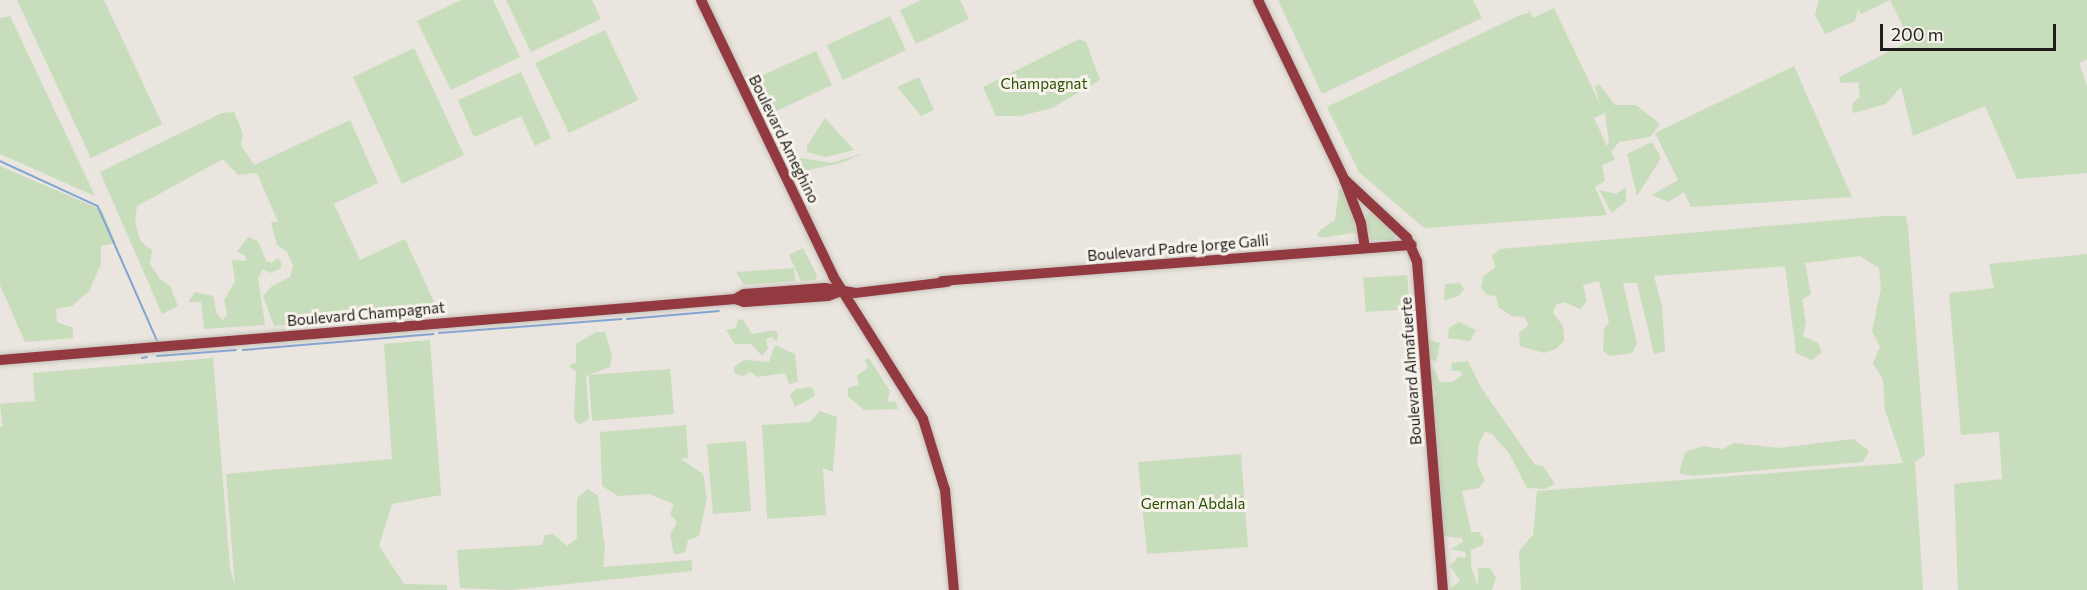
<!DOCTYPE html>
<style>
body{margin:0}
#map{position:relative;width:2087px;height:590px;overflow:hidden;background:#eae5de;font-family:Commissioner,sans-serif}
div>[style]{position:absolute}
.green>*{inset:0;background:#c8ddbb}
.stream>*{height:1.5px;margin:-0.75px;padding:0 0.75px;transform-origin:0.75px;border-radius:0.75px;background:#81a4d3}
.roads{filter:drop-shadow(0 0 2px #c5c1bb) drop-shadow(0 0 2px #c5c1bb)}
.major>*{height:10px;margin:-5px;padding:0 5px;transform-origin:5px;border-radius:5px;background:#923a40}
span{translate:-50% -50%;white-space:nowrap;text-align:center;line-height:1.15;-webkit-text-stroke:6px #f7f2eb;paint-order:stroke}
.park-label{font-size:15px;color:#295003}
.street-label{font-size:15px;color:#1f1d1b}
.scale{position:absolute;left:1880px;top:24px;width:176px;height:27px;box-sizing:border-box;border:3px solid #1f1d1b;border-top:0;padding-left:8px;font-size:18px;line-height:21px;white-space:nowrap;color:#1f1d1b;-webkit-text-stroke:4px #f7f2eb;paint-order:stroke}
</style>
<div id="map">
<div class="green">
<div style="clip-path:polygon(17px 0,104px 0,162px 124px,91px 158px)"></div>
<div style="clip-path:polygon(461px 0,493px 0,520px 57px,451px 90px,417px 21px)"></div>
<div style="clip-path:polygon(506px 0,592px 0,601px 19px,531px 52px)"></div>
<div style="clip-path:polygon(921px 0,960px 0,969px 19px,916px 44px,900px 10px)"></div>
<div style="clip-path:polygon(1278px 0,1473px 0,1482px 18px,1322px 94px)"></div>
<div style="clip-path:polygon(1819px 0,2087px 0,2087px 59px,2079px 63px,2087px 86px,2087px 173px,2017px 179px,1985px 106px,1913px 136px,1901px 87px,1886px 104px,1853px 113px,1852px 104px,1860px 97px,1858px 82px,1841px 83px,1839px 77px,1910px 41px,1890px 0,1861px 14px,1858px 9px,1855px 21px,1825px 34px,1815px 15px)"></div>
<div style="clip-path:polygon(evenodd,1554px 8px,1600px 104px,1595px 87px,1599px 84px,1615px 105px,1636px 105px,1660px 124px,1650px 137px,1619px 142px,1611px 152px,1615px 160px,1602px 165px,1605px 181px,1595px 187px,1607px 215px,1424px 228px,1359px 172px,1327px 107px,1516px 17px,1530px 12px,1533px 18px,1554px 8px,1605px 113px,1609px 143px,1607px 146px,1594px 118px,1605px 113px)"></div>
<div style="clip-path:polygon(10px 16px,95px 196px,0 154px,0 18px)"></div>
<div style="clip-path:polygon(890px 16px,906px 50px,843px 80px,827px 45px)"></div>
<div style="clip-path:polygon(605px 30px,638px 100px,569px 133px,535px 63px)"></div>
<div style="clip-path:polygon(1079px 39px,1086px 42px,1100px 80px,1052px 108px,1020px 116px,996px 116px,983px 87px)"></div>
<div style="clip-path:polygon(414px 48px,464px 155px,402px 184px,353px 77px)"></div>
<div style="clip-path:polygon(816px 51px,832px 85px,768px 115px,752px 80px)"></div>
<div style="clip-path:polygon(1794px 66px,1852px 197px,1691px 207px,1684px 192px,1668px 202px,1652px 195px,1678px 180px,1655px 133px)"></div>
<div style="clip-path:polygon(521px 72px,551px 138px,535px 146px,521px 116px,474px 137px,458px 100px)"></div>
<div style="clip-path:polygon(919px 77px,934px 110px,921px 116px,897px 87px)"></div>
<div style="clip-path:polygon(234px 112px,243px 134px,241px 145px,254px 165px,350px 120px,378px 183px,334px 204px,360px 260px,405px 239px,436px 306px,353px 313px,356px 320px,274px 326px,263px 296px,272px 286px,290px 277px,293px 266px,287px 252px,277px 245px,271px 222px,278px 222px,257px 173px,238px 175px,223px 159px,137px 206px,135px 223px,141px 242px,152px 250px,150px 264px,160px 279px,170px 286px,178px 306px,162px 314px,100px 172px,222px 113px)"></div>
<div style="clip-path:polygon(825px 118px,854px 150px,826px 157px,807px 152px,807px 146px)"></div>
<div style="clip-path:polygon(1652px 142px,1661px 158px,1637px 196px,1627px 154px)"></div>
<div style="clip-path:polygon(865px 153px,841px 163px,809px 170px,793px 169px,790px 165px,801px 158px,831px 163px)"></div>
<div style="clip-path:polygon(0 166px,102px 210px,116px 243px,101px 246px,101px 264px,89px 291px,72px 306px,56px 309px,57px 322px,73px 328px,73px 338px,25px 342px,0 285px)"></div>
<div style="clip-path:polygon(1626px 187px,1626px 201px,1612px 213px,1599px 190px,1616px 194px)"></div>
<div style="clip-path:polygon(1339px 189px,1344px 190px,1358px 232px,1321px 238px,1317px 235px,1320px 230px,1335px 220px)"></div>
<div style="clip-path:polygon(1368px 213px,1373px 214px,1396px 234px,1393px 240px,1371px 240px,1365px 220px)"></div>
<div style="clip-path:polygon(1885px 216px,1906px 216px,1908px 227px,1925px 455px,1915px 462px,1923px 590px,1521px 590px,1519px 551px,1533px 535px,1537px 491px,1903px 463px,1885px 410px,1883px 380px,1873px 363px,1880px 347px,1872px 331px,1881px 288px,1879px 268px,1860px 256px,1805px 263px,1811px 294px,1802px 300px,1806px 322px,1803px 336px,1818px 343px,1822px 352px,1812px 360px,1796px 353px,1785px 266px,1654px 276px,1662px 307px,1665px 351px,1654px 354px,1637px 283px,1623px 283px,1637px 344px,1632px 353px,1610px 356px,1603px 351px,1604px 329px,1609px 322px,1599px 281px,1583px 285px,1587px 301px,1580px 309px,1564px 302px,1556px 305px,1553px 313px,1563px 326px,1564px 341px,1556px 349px,1544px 353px,1520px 346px,1519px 333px,1529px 325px,1524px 317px,1512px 316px,1498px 307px,1496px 296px,1487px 295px,1481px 288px,1483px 277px,1495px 267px,1492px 255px,1500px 249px)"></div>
<div style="clip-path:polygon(248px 237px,258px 241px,266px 261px,272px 263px,278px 258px,281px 262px,281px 268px,270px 273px,263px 269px,258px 278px,265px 325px,204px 329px,201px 302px,188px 302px,195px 292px,213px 296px,217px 314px,223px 320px,227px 315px,224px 300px,235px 281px,232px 260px,246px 261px,245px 255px,237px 252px)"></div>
<div style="clip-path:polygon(803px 248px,817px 275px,815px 280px,801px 281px,789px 255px)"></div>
<div style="clip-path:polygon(2087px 254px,2087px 590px,1958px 590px,1954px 484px,2002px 479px,1999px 432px,1961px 435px,1949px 293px,1994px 288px,1989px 264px)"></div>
<div style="clip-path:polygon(794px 268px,795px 281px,744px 285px,736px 272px)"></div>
<div style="clip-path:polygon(1407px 275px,1410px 309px,1366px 312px,1363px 278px)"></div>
<div style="clip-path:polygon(1460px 283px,1464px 289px,1460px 295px,1444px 301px,1445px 284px)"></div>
<div style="clip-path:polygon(742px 319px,752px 334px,775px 330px,778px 335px,777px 342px,772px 337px,766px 339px,768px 349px,762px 356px,751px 344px,735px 344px,726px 330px,736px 328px,738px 320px)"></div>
<div style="clip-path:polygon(1459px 322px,1476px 330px,1470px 341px,1448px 338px,1449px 328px)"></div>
<div style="clip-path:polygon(596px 332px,605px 332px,612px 355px,610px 367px,586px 376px,589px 419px,579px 425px,574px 418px,576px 372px,569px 366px,576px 362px,576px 344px)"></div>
<div style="clip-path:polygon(430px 340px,441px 495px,392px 504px,379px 546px,404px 584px,447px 585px,447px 590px,0 590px,0 427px,3px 427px,0 404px,35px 401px,33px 373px,213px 358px,230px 568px,235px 587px,226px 474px,392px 459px,384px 344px)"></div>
<div style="clip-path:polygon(1429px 340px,1440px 343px,1436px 362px,1427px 357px)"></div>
<div style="clip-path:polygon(775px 345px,795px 354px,798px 382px,789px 384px,785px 373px,758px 377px,750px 372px,743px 376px,734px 373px,734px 367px,744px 360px,769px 362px)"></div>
<div style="clip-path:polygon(869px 358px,890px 391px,887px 401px,896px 402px,898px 409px,864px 410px,848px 396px,848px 388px,859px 385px,857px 375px,868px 368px,865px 360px)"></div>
<div style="clip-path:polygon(1468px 361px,1482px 389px,1535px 465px,1543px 466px,1555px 484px,1545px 489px,1527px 488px,1509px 453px,1491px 433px,1485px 432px,1479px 443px,1477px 464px,1485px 480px,1479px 488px,1462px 491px,1471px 532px,1479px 532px,1484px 540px,1483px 545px,1471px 550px,1471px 567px,1478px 586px,1478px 568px,1490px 568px,1496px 578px,1492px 590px,1448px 590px,1460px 581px,1450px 566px,1458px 557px,1466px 558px,1465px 552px,1450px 549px,1463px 542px,1462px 538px,1442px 536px,1432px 400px,1436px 394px,1428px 371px,1434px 369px,1440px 382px,1452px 382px,1462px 375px,1460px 371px,1452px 371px,1451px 363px)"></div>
<div style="clip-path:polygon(670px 369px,674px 414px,592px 421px,589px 375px)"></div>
<div style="clip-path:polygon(812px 387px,815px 396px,795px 407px,790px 395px,796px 389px)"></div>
<div style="clip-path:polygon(820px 411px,837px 417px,833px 472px,823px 468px,826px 515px,767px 519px,762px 425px,810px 422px)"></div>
<div style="clip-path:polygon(686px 425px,688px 458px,681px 459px,703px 474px,707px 497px,699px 536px,688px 540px,685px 552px,674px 555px,670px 535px,677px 522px,670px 514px,674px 504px,649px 494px,618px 496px,602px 486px,600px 432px)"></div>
<div style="clip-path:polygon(1853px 439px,1869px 451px,1863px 462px,1693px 476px,1679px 473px,1685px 452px,1703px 446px,1723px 449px,1734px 443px,1778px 448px)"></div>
<div style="clip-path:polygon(746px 441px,751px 511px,713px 514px,707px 444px)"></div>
<div style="clip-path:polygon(1241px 454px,1248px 547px,1147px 554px,1138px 462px)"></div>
<div style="clip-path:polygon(588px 489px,598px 496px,605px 548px,603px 567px,692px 560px,692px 571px,511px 590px,460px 588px,457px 550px,542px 545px,545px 535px,553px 534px,567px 546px,577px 538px,577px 498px)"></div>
</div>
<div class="stream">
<div style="left:0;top:161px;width:108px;rotate:24.7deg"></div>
<div style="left:98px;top:206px;width:149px;rotate:66.2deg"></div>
<div style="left:627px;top:319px;width:92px;rotate:-5deg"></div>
<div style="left:439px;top:333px;width:183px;rotate:-4.4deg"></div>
<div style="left:243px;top:350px;width:191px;rotate:-4.8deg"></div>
<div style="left:157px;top:356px;width:79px;rotate:-4.3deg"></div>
<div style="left:142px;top:358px;width:5px;rotate:-11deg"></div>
</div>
<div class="roads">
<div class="major">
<div style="left:701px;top:0;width:306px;rotate:64.4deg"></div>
<div style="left:833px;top:276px;width:169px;rotate:57.8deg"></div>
<div style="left:923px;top:419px;width:74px;rotate:72.8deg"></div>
<div style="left:945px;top:490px;width:100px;rotate:84.9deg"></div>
<div style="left:1258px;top:0;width:199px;rotate:64.3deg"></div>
<div style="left:1344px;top:179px;width:47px;rotate:68.9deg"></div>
<div style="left:1361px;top:223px;width:25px;rotate:81deg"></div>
<div style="left:1344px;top:179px;width:86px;rotate:43.1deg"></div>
<div style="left:1407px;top:238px;width:25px;rotate:67deg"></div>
<div style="left:1417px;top:261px;width:330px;rotate:85.5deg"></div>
<div style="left:942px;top:281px;width:471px;rotate:-4.4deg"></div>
<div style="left:735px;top:299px;width:9px;rotate:18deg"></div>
<div style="left:744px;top:302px;width:84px;rotate:-4.1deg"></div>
<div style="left:828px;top:296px;width:14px;rotate:-21deg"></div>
<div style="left:0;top:360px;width:738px;rotate:-4.74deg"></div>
<div style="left:735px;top:299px;width:10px;rotate:-29deg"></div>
<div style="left:744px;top:294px;width:81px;rotate:-4.2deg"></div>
<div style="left:825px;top:288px;width:30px;rotate:9deg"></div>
<div style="left:855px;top:293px;width:93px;rotate:-6.8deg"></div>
</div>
</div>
<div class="park-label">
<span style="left:1044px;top:84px">Champagnat</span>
<span style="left:1193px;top:504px">German Abdala</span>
</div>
<div class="street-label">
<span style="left:784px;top:139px;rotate:64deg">Boulevard Ameghino</span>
<span style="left:1178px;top:248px;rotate:-5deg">Boulevard Padre Jorge Galli</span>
<span style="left:366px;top:314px;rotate:-5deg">Boulevard Champagnat</span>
<span style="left:1411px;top:371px;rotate:-94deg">Boulevard Almafuerte</span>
</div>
<div class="scale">200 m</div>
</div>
